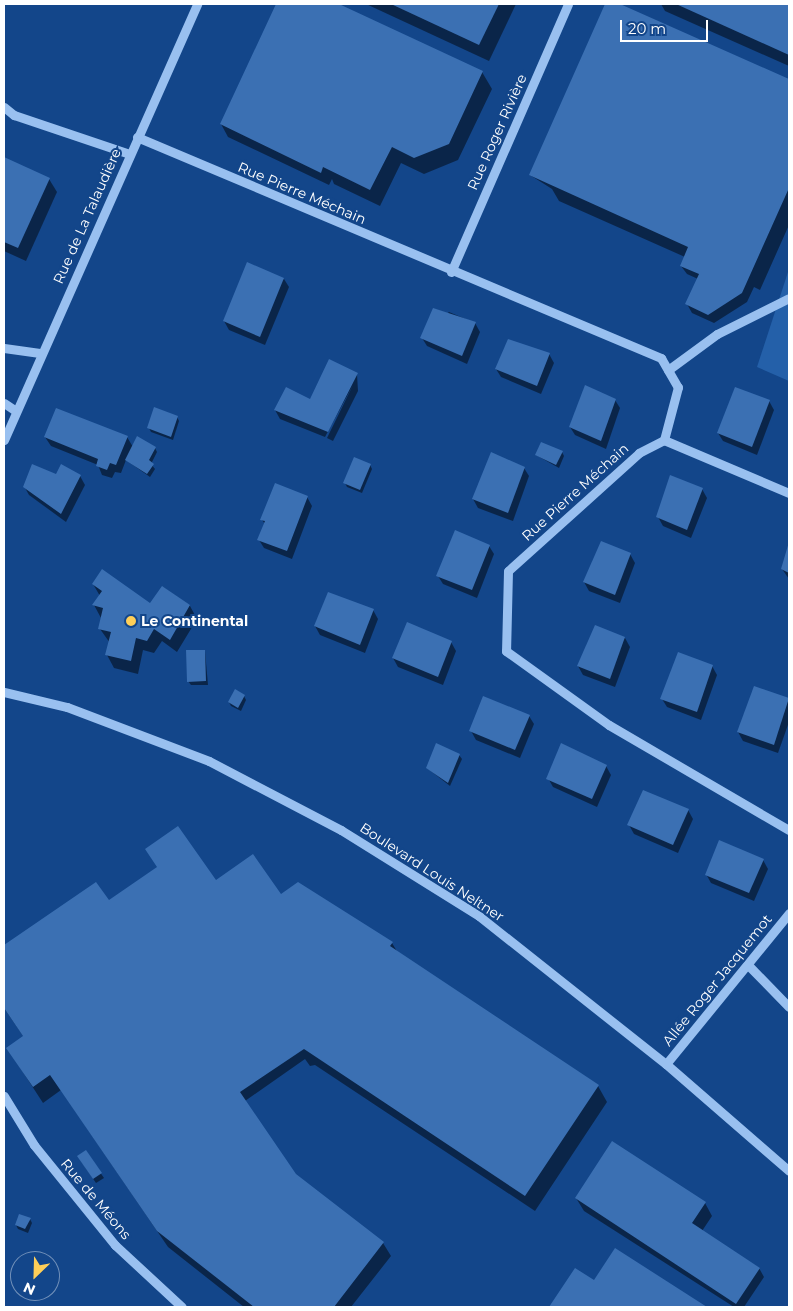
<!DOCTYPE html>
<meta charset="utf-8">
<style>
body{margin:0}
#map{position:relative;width:793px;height:1311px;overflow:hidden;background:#13468a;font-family:Montserrat,sans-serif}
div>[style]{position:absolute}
.green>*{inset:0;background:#2460a9}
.shadow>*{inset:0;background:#0007}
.building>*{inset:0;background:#3b70b3}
.minor>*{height:9px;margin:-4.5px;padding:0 4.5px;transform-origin:4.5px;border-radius:4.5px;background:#99c0f0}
.dots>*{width:14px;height:14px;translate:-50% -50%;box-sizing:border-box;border:2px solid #13468a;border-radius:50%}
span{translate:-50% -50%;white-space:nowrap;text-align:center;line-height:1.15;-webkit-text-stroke:4px #13468a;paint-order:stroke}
.street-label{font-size:14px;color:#fff}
.poi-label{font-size:14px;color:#fff;font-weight:700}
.left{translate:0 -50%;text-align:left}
.frame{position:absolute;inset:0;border:5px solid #fff;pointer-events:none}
.north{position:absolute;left:10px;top:1251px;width:50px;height:50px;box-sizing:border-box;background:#13468a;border:1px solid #7190b9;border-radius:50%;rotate:204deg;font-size:14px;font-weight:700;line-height:20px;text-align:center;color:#fff}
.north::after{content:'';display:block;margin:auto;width:18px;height:22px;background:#ffcf58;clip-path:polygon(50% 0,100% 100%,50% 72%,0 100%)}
.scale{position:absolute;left:620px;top:20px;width:88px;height:22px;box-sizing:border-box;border:2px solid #fff;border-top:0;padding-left:6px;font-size:15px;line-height:18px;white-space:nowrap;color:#fff;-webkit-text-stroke:4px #13468a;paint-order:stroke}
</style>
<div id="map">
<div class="green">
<div style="clip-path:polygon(789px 269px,789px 381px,757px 367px)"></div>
</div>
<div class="shadow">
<div style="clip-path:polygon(278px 4px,337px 4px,482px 72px,492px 89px,458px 160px,424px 174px,401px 163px,380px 206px,334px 184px,332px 179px,329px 185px,228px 137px,221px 124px)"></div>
<div style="clip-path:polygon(366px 4px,516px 4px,489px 61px)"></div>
<div style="clip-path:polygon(606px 4px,617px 4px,789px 81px,789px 225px,760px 290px,754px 287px,747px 302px,714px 323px,692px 313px,687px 304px,698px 279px,687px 274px,681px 266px,685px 257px,559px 201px,552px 189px,530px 175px)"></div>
<div style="clip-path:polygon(661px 4px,789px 4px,789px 66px,665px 11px)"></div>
<div style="clip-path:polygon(4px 158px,49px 179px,57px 192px,26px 261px,4px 251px)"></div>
<div style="clip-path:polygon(284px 279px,289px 287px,265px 345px,229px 330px,224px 321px)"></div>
<div style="clip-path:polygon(449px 312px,475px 323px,480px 332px,467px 364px,427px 346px,422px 338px)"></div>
<div style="clip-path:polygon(549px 354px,554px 363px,541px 394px,501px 377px,496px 369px)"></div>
<div style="clip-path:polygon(357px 374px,358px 391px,333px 441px,327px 438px,353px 385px,325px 437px,280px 419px,275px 410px,313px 402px)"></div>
<div style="clip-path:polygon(615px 400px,620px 408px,606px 449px,575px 435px,570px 427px)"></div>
<div style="clip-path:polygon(769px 401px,774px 410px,757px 455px,723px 441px,718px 433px)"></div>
<div style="clip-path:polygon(177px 417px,179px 421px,173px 440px,151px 432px,149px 428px)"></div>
<div style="clip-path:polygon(45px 437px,127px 437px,133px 447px,155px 448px,157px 452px,151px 464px,155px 469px,150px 477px,126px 460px,121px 473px,115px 472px,112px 478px,102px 475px,98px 465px,51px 446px)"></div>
<div style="clip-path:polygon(562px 452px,564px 456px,559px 468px,536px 455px)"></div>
<div style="clip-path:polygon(370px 465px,372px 469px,362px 493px,347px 487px,345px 483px)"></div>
<div style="clip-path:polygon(524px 468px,529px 476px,513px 521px,478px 508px,473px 499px)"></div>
<div style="clip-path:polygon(57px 475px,80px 476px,85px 485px,66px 522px,29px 495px,24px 486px)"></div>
<div style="clip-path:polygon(702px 489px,707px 498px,691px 538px,663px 526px,658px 517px)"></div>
<div style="clip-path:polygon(307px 497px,312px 506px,292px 559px,264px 548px,259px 540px,265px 524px,262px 520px)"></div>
<div style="clip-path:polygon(489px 546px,494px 554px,477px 598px,443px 584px,438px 576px)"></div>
<div style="clip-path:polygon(789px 548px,789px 579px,782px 569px)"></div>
<div style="clip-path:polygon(630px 554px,635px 563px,620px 603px,589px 591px,584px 582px)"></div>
<div style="clip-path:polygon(93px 584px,150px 605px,163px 587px,190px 606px,197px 619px,177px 652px,162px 641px,154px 653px,143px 650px,138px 674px,114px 668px,107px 655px,110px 643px,100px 629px,101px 618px,94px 605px,100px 596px)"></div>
<div style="clip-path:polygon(373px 610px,378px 619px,365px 653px,320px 635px,315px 626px)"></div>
<div style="clip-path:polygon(625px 638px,630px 647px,615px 687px,583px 675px,578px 666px)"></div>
<div style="clip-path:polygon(451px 642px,456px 651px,443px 685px,398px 667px,393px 658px)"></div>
<div style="clip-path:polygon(205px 651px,208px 685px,191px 685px,188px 681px)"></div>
<div style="clip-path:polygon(712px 666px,717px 675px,701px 720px,667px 707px,662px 699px)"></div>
<div style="clip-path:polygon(755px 687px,789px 700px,789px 722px,778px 753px,743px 741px,738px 732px)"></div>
<div style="clip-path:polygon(244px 696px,246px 700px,241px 711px,231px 706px,229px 702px)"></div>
<div style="clip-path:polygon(529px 716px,534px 724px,520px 758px,476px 740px,471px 731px)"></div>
<div style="clip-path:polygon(459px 755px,462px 759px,450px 786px,427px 768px)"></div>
<div style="clip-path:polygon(606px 766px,611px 775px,597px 807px,553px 787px,548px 778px)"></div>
<div style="clip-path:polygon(688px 810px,693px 819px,678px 853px,634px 834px,629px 825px)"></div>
<div style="clip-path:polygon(763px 860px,768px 869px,754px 901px,711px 883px,706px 874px)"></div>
<div style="clip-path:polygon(215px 882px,284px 901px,392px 943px,398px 953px,598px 1086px,607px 1102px,535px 1211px,315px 1065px,310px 1066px,305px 1059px,245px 1101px,295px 1175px,383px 1243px,391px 1256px,351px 1307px,244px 1307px,168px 1247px,61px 1090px,43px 1103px,8px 1049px,24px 1037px,4px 1008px,4px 947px,96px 883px,108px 902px)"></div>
<div style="clip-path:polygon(86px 1152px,104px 1178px,96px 1183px,81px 1161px)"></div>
<div style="clip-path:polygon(576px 1198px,705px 1203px,712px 1216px,702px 1231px,759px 1268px,764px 1277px,744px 1307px,734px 1307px,584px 1211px)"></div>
<div style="clip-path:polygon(30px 1219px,32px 1223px,28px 1233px,18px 1229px,16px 1225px)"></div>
<div style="clip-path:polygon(615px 1250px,704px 1307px,551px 1307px,575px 1270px,594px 1282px)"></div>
</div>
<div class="building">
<div style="clip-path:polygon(276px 4px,339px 4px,483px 71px,449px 144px,414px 158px,392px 147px,370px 190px,323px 167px,321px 173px,220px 124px)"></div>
<div style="clip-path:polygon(391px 4px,499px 4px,479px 45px)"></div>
<div style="clip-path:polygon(605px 4px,620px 4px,789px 79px,789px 188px,742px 293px,708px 315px,685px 304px,699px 274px,680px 266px,688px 247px,529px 175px)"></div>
<div style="clip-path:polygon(676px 4px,789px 4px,789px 55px)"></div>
<div style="clip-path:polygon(4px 157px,50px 178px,18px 248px,4px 242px)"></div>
<div style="clip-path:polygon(247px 262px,284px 278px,260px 337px,223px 321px)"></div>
<div style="clip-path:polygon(433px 308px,476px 322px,462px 356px,420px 338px)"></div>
<div style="clip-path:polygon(508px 339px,550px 353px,537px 386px,495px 369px)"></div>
<div style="clip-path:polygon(329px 359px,358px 373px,328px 432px,274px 410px,286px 387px,310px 399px)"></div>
<div style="clip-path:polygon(585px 385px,616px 399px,601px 441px,569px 427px)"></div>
<div style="clip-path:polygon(735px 387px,770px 400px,752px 447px,717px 433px)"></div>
<div style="clip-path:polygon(154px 407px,178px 416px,171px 437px,147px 428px)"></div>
<div style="clip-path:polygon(56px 408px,128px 436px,116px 465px,110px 463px,107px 470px,96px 466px,98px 459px,44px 437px)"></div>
<div style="clip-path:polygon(137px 436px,156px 447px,149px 460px,154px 464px,147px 474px,125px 460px)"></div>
<div style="clip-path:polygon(541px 442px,563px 451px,556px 465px,535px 455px)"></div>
<div style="clip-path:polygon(491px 452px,525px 467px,508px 513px,472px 499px)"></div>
<div style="clip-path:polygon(354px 457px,371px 464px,360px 490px,343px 483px)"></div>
<div style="clip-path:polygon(32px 464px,56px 474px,61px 464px,81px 475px,61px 514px,23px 487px)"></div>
<div style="clip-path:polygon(670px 475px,703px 488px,687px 530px,656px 517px)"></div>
<div style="clip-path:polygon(275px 483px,308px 496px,287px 551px,257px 540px,265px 521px,260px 520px)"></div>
<div style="clip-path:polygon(455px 530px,490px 545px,472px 590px,436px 576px)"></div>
<div style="clip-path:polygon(601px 541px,631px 553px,615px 595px,583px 582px)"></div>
<div style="clip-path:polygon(789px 542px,789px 573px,781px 569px)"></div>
<div style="clip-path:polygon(102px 569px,150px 603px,162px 586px,190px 605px,170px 640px,154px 629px,147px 641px,136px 638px,131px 661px,105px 655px,111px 632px,98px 629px,103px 608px,92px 605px,102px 591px,92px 584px)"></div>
<div style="clip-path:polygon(328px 592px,374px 609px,360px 645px,314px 626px)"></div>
<div style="clip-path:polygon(407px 622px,452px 641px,438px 677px,392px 658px)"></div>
<div style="clip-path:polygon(595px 625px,625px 637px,610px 679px,577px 666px)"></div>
<div style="clip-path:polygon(186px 650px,205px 650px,206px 681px,187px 682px)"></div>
<div style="clip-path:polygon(678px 652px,713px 665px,697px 712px,660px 699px)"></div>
<div style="clip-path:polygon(754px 686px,789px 698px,774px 745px,737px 732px)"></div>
<div style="clip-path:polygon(235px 689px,245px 695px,238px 708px,228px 702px)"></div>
<div style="clip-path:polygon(483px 696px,530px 715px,515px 750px,469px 731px)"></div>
<div style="clip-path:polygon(436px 743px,460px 754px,448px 783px,426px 768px)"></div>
<div style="clip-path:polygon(561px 743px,607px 765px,592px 799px,546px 779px)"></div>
<div style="clip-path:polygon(643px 790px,689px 809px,673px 845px,627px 825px)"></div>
<div style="clip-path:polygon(178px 826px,216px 880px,253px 854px,281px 894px,298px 882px,393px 942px,390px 946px,599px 1085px,525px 1196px,304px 1049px,240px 1092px,296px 1174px,384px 1242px,334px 1307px,254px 1307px,157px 1231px,50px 1075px,33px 1087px,6px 1048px,23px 1036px,4px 1008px,4px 945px,96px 882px,109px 900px,157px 867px,145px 849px)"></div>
<div style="clip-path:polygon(719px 840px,764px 859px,749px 893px,705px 875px)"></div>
<div style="clip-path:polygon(612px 1141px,706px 1202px,692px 1223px,760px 1268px,736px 1304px,575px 1198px)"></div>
<div style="clip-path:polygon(86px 1150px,102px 1173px,93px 1179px,77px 1156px)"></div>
<div style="clip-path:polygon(19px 1214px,31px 1218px,25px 1229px,15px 1225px)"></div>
<div style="clip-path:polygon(615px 1248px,707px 1307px,549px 1307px,575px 1268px,594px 1280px)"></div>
</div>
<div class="minor">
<div style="left:4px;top:107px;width:13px;rotate:39deg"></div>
<div style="left:14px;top:115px;width:122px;rotate:18.6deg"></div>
<div style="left:137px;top:137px;width:569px;rotate:22.87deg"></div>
<div style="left:661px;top:358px;width:34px;rotate:60deg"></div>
<div style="left:678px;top:387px;width:55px;rotate:104.8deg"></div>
<div style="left:664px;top:440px;width:28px;rotate:153deg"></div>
<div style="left:639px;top:453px;width:176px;rotate:138deg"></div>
<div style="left:508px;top:571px;width:80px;rotate:91.4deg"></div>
<div style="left:506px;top:651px;width:127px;rotate:35.7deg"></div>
<div style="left:609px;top:725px;width:208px;rotate:30.3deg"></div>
<div style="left:451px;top:272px;width:292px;rotate:-66.4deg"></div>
<div style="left:4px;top:348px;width:36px;rotate:8deg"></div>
<div style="left:668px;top:370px;width:61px;rotate:-36.3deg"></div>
<div style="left:717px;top:334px;width:80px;rotate:-26.6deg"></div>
<div style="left:4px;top:403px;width:14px;rotate:34deg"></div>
<div style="left:4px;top:440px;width:477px;rotate:-66.1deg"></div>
<div style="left:664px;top:440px;width:136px;rotate:23deg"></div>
<div style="left:4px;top:692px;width:65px;rotate:13.4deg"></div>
<div style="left:67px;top:707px;width:152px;rotate:20.8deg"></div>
<div style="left:209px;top:761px;width:149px;rotate:27.6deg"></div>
<div style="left:341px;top:830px;width:163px;rotate:31.9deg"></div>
<div style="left:479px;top:916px;width:238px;rotate:38.4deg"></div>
<div style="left:666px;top:1064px;width:163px;rotate:41deg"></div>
<div style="left:749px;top:966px;width:57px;rotate:45.7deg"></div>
<div style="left:666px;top:1064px;width:195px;rotate:-50.8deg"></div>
<div style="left:4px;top:1096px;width:57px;rotate:58.5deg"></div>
<div style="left:34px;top:1145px;width:129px;rotate:51deg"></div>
<div style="left:115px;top:1245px;width:91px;rotate:42.8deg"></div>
</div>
<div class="dots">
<div style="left:131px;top:621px;background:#ffcf58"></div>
</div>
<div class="street-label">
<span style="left:497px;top:132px;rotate:-66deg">Rue Roger Rivière</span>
<span style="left:302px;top:193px;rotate:23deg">Rue Pierre Méchain</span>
<span style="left:87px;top:216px;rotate:-66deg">Rue de La Talaudière</span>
<span style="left:575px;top:492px;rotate:-42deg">Rue Pierre Méchain</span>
<span style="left:432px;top:872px;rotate:33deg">Boulevard Louis Neltner</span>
<span style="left:717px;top:980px;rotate:-51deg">Allée Roger Jacquemot</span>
<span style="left:96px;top:1199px;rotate:50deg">Rue de Méons</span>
</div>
<div class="poi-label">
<span class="left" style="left:141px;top:621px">Le Continental</span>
</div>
<div class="frame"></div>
<div class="north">N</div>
<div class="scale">20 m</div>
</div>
